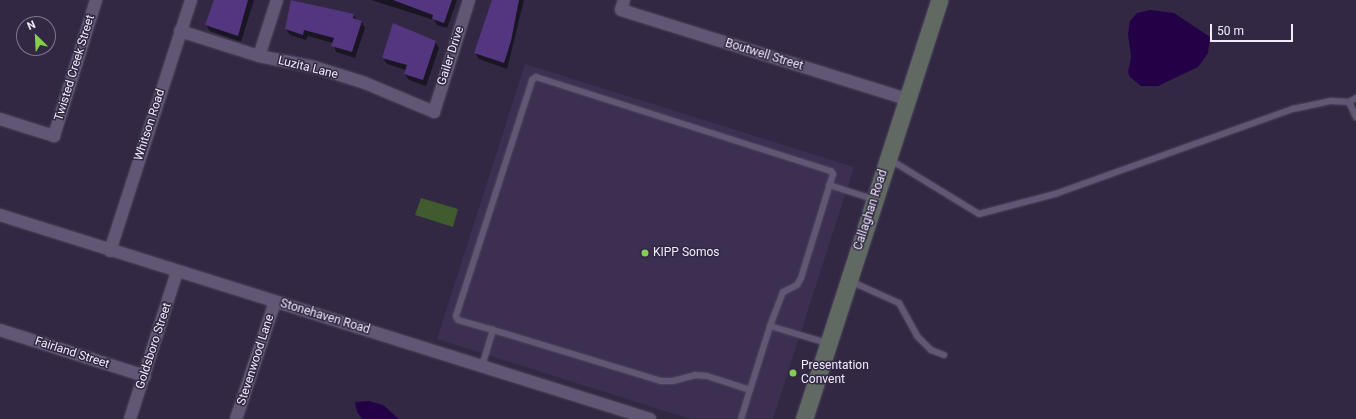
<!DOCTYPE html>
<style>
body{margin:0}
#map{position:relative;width:1356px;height:419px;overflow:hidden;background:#322843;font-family:Roboto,sans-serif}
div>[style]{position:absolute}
.built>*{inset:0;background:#3c2f51}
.green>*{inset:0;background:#405c2e}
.water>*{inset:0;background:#240047}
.shadow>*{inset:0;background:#0007}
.building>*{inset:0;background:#54357f}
.roads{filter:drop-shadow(0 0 1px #4e455c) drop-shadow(0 0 1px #4e455c)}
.lane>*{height:6px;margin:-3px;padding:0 3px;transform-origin:3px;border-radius:3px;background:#615775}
.street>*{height:12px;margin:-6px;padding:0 6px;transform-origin:6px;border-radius:6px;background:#615775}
.secondary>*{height:17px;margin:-8.5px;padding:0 8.5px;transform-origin:8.5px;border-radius:8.5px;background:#606962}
.dots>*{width:11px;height:11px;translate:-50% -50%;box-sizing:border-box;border:2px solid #322843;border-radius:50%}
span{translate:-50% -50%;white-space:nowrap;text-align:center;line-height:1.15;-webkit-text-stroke:3px #322843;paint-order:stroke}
.street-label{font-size:12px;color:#f2ecfe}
.poi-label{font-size:12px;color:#f2ecfe}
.left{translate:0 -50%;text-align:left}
.north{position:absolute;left:16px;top:16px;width:40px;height:40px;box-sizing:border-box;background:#322843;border:1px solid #7f768e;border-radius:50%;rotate:336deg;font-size:11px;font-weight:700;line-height:16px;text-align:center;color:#f2ecfe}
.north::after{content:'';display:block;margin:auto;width:14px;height:18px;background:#84cf4d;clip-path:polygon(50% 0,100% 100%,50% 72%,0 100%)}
.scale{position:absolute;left:1210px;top:24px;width:83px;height:18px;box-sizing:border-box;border:2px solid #f2ecfe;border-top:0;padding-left:5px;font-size:12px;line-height:14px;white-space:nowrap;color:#f2ecfe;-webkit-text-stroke:3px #322843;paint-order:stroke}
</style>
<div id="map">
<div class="built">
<div style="clip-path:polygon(525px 64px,854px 167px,773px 419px,690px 419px,437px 339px)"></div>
</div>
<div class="green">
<div style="clip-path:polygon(421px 198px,458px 209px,453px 227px,415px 215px)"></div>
</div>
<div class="water">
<div style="clip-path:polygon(1150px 10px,1174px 13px,1210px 37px,1208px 53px,1198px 67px,1158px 86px,1141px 86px,1130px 77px,1128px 72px,1131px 57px,1128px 34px,1130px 21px,1137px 13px)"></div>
<div style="clip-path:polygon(369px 401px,383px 405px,399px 419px,362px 419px,357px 412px,355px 402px)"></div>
</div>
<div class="shadow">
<div style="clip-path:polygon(215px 0,254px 0,241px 42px,210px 31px,206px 25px)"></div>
<div style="clip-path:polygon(292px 0,354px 15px,357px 20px,362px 22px,365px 28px,355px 58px,336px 52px,333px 43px,308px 36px,306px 40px,290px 35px,286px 29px)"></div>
<div style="clip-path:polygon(371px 0,457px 0,447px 28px,437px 25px,434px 20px)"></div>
<div style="clip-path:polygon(493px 0,524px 0,507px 69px,479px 59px,475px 53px)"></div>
<div style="clip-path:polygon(435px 42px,439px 48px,426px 86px,409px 80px,405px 74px,406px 70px,387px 64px,383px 58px)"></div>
</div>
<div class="building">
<div style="clip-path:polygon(214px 0,248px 0,238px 36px,205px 25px)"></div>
<div style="clip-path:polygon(291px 0,354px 14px,353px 18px,362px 21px,352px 52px,331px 46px,334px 38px,304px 30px,303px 35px,285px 29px)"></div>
<div style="clip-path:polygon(393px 0,452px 0,444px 23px,432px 19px,433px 15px)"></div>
<div style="clip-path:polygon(492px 0,519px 0,511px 41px,504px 63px,474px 53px)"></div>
<div style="clip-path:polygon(393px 23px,436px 41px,423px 80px,404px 74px,407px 65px,382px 58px)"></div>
</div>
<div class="roads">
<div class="lane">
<div style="left:1349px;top:102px;width:17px;rotate:65deg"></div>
<div style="left:889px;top:159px;width:105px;rotate:31.4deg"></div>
<div style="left:979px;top:214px;width:79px;rotate:-14.7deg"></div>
<div style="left:1055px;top:194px;width:253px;rotate:-19.7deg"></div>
<div style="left:1293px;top:109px;width:39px;rotate:-12deg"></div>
<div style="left:1331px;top:101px;width:18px;rotate:3deg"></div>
<div style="left:1349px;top:102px;width:8px;rotate:-30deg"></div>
<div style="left:829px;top:185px;width:46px;rotate:17.7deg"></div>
<div style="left:850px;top:281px;width:54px;rotate:24.2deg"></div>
<div style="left:899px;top:303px;width:38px;rotate:61deg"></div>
<div style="left:917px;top:336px;width:20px;rotate:45deg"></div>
<div style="left:931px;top:350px;width:14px;rotate:21deg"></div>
<div style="left:493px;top:330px;width:36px;rotate:-164deg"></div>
<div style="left:458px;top:320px;width:4px;rotate:-117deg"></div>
<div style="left:456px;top:316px;width:248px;rotate:-72.1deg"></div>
<div style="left:532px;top:80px;width:5px;rotate:-37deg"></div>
<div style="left:536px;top:77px;width:310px;rotate:17.7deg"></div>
<div style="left:831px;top:171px;width:4px;rotate:56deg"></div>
<div style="left:833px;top:174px;width:109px;rotate:107.1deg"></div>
<div style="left:801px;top:278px;width:8px;rotate:120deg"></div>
<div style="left:797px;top:285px;width:16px;rotate:153deg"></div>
<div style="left:783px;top:292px;width:36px;rotate:111deg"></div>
<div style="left:482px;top:366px;width:38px;rotate:-73deg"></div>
<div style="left:493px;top:330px;width:176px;rotate:16.9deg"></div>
<div style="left:661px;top:381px;width:12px"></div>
<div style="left:673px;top:381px;width:23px;rotate:-15deg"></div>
<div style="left:695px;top:375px;width:12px;rotate:5deg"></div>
<div style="left:707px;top:376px;width:45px;rotate:18deg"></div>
<div style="left:750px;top:390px;width:67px;rotate:-72.6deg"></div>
<div style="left:770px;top:326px;width:59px;rotate:16.6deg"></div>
<div style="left:741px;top:419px;width:30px;rotate:-73deg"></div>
</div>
<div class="street">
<div style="left:624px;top:0;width:10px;rotate:107deg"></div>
<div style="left:621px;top:10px;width:300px;rotate:17.3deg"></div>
<div style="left:180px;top:31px;width:83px;rotate:17.6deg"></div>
<div style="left:259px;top:56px;width:56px;rotate:11.3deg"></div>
<div style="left:314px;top:67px;width:53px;rotate:17.4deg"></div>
<div style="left:365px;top:83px;width:75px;rotate:22.8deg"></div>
<div style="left:434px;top:112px;width:117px;rotate:-72.6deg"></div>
<div style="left:259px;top:56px;width:59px;rotate:-72.2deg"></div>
<div style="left:0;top:119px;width:57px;rotate:17.5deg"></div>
<div style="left:54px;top:136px;width:142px;rotate:-72.8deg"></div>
<div style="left:0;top:215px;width:681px;rotate:17.42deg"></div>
<div style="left:110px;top:251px;width:264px;rotate:-72.1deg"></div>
<div style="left:0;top:330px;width:152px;rotate:17.6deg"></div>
<div style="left:130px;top:419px;width:154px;rotate:-72.3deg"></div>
<div style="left:236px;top:419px;width:123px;rotate:-71.6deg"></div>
</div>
<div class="secondary">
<div style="left:804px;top:419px;width:440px;rotate:-72.1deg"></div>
</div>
</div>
<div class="dots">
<div style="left:645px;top:253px;background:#84cf4d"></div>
<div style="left:793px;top:373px;background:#84cf4d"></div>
</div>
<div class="street-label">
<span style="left:764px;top:55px;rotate:17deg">Boutwell Street</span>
<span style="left:451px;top:56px;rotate:-72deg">Gailer Drive</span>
<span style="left:75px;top:68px;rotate:-73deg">Twisted Creek Street</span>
<span style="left:308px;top:68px;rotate:14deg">Luzita Lane</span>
<span style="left:150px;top:125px;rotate:-72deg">Whitson Road</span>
<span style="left:871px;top:210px;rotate:-72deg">Callaghan Road</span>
<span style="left:325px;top:317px;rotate:17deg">Stonehaven Road</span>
<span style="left:154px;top:346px;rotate:-72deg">Goldsboro Street</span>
<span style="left:72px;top:353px;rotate:18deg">Fairland Street</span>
<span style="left:256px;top:360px;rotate:-72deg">Stevenwood Lane</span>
</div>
<div class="poi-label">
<span class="left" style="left:653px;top:253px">KIPP Somos</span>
<span class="left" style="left:801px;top:373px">Presentation<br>Convent</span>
</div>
<div class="north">N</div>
<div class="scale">50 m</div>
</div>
